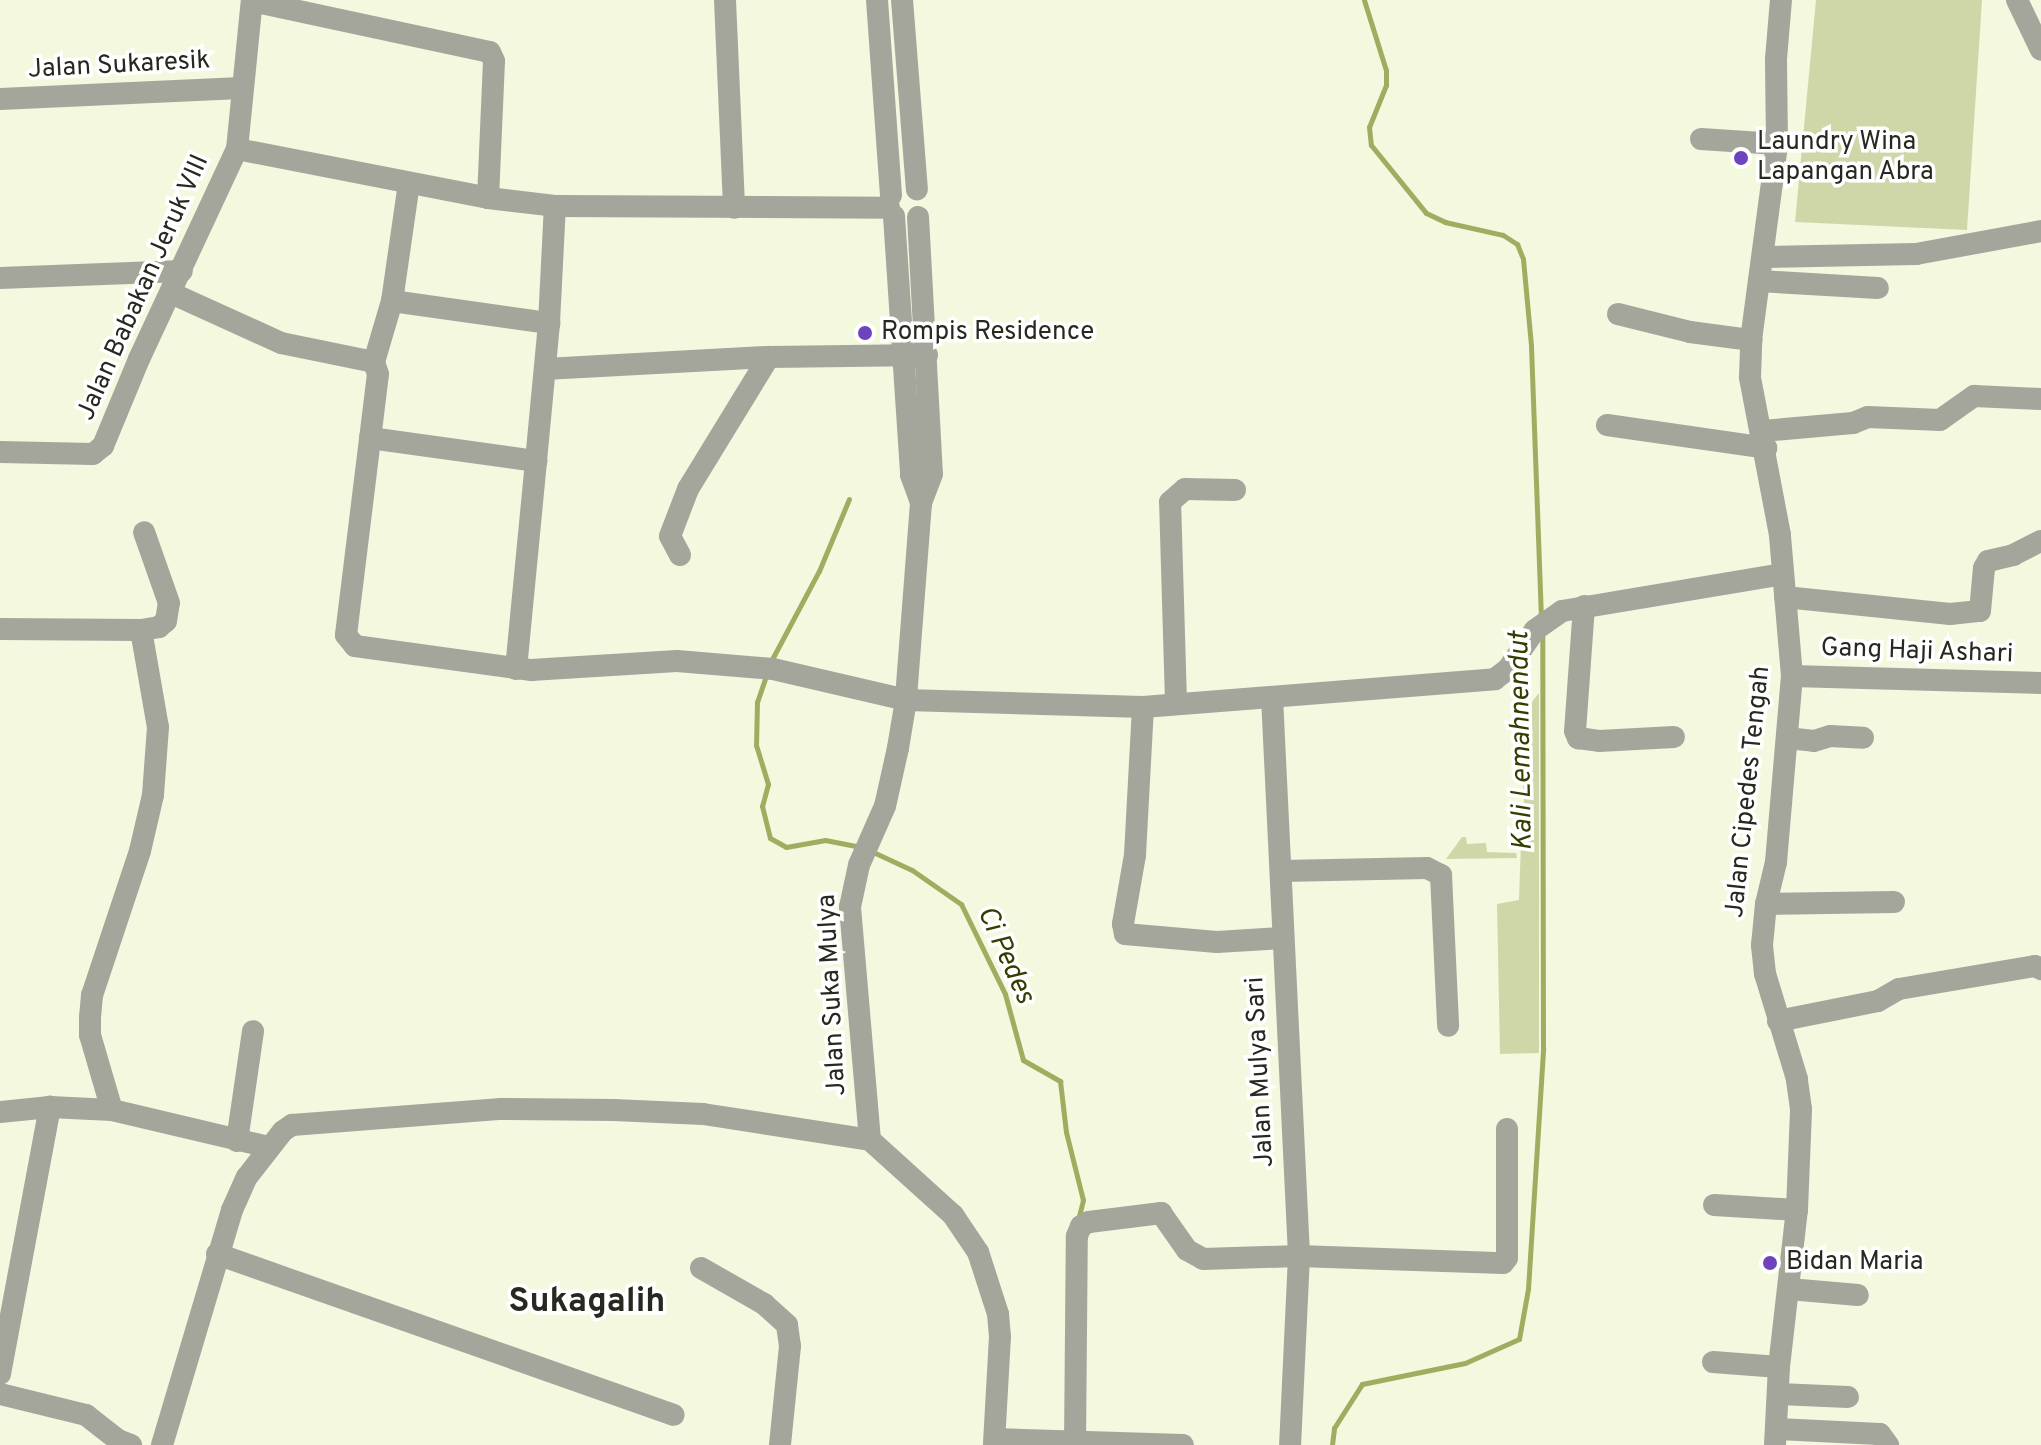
<!DOCTYPE html>
<style>
body{margin:0}
#map{position:relative;width:2041px;height:1445px;overflow:hidden;background:#f3f8df;font-family:Overpass,sans-serif}
div>[style]{position:absolute}
.green>*{inset:0;background:#cfd7a8}
.stream>*{height:5px;margin:-2.5px;padding:0 2.5px;transform-origin:2.5px;border-radius:2.5px;background:#a2ac61}
.minor>*{height:22px;margin:-11px;padding:0 11px;transform-origin:11px;border-radius:11px;background:#a4a69c}
.dots>*{width:22px;height:22px;translate:-50% -50%;box-sizing:border-box;border:4px solid #fff;border-radius:50%}
span{translate:-50% -50%;white-space:nowrap;text-align:center;line-height:1.15;-webkit-text-stroke:7px #fff;paint-order:stroke}
.street-label{font-size:26px;color:#27281f}
.poi-label{font-size:26px;color:#27281f}
.left{translate:0 -50%;text-align:left}
.water-label{font-size:28px;color:#373d00;font-style:italic}
.district-label{font-size:34px;color:#27281f;font-weight:700}
</style>
<div id="map">
<div class="green">
<div style="clip-path:polygon(1816px 0,1982px 0,1967px 230px,1795px 222px)"></div>
<div style="clip-path:polygon(1539px 693px,1539px 1053px,1500px 1054px,1497px 904px,1519px 900px,1521px 841px,1525px 840px,1521px 716px)"></div>
<div style="clip-path:polygon(1462px 837px,1466px 837px,1467px 844px,1486px 843px,1487px 852px,1516px 853px,1517px 858px,1446px 859px)"></div>
</div>
<div class="stream">
<div style="left:1364px;top:0;width:73px;rotate:72.6deg"></div>
<div style="left:1386px;top:70px;width:15px;rotate:90deg"></div>
<div style="left:1386px;top:85px;width:45px;rotate:112deg"></div>
<div style="left:1369px;top:127px;width:18px;rotate:84deg"></div>
<div style="left:1371px;top:145px;width:87px;rotate:51deg"></div>
<div style="left:1426px;top:213px;width:21px;rotate:25deg"></div>
<div style="left:1445px;top:222px;width:59px;rotate:12.6deg"></div>
<div style="left:1503px;top:235px;width:17px;rotate:33deg"></div>
<div style="left:1517px;top:244px;width:16px;rotate:68deg"></div>
<div style="left:1523px;top:259px;width:87px;rotate:84.7deg"></div>
<div style="left:1531px;top:346px;width:271px;rotate:87.9deg"></div>
<div style="left:770px;top:663px;width:104px;rotate:-62deg"></div>
<div style="left:819px;top:571px;width:78px;rotate:-67.4deg"></div>
<div style="left:767px;top:673px;width:31px;rotate:109deg"></div>
<div style="left:757px;top:702px;width:43px;rotate:91.3deg"></div>
<div style="left:756px;top:745px;width:41px;rotate:72.9deg"></div>
<div style="left:768px;top:784px;width:23px;rotate:105deg"></div>
<div style="left:762px;top:806px;width:33px;rotate:76deg"></div>
<div style="left:770px;top:838px;width:18px;rotate:29deg"></div>
<div style="left:786px;top:847px;width:40px;rotate:-10deg"></div>
<div style="left:825px;top:840px;width:38px;rotate:11deg"></div>
<div style="left:871px;top:851px;width:45px;rotate:24.9deg"></div>
<div style="left:912px;top:870px;width:60px;rotate:34.8deg"></div>
<div style="left:961px;top:904px;width:100px;rotate:63.9deg"></div>
<div style="left:1005px;top:994px;width:68px;rotate:74.7deg"></div>
<div style="left:1023px;top:1060px;width:43px;rotate:29.6deg"></div>
<div style="left:1060px;top:1081px;width:51px;rotate:83.3deg"></div>
<div style="left:1066px;top:1132px;width:70px;rotate:76deg"></div>
<div style="left:1083px;top:1200px;width:21px;rotate:104deg"></div>
<div style="left:1332px;top:1445px;width:17px;rotate:-83deg"></div>
<div style="left:1334px;top:1428px;width:52px;rotate:-57.5deg"></div>
<div style="left:1362px;top:1384px;width:105px;rotate:-11.5deg"></div>
<div style="left:1465px;top:1363px;width:59px;rotate:-24deg"></div>
<div style="left:1519px;top:1339px;width:51px;rotate:-79.8deg"></div>
<div style="left:1528px;top:1289px;width:241px;rotate:-86.4deg"></div>
<div style="left:1543px;top:1048px;width:413px;rotate:-90.1deg"></div>
</div>
<div class="minor">
<div style="left:725px;top:0;width:208px;rotate:87.5deg"></div>
<div style="left:877px;top:0;width:196px;rotate:85.9deg"></div>
<div style="left:902px;top:0;width:190px;rotate:85.5deg"></div>
<div style="left:2017px;top:0;width:55px;rotate:64.4deg"></div>
<div style="left:252px;top:1px;width:243px;rotate:12.1deg"></div>
<div style="left:490px;top:52px;width:10px;rotate:66deg"></div>
<div style="left:494px;top:61px;width:137px;rotate:92.5deg"></div>
<div style="left:0;top:99px;width:241px;rotate:-2.6deg"></div>
<div style="left:1701px;top:139px;width:76px;rotate:3.8deg"></div>
<div style="left:237px;top:149px;width:256px;rotate:11deg"></div>
<div style="left:488px;top:198px;width:67px;rotate:6.8deg"></div>
<div style="left:555px;top:206px;width:334px;rotate:0.3deg"></div>
<div style="left:894px;top:216px;width:260px;rotate:86.2deg"></div>
<div style="left:911px;top:475px;width:30px;rotate:70deg"></div>
<div style="left:918px;top:217px;width:257px;rotate:86.9deg"></div>
<div style="left:932px;top:474px;width:31px;rotate:111deg"></div>
<div style="left:921px;top:503px;width:198px;rotate:94.4deg"></div>
<div style="left:906px;top:700px;width:49px;rotate:99.5deg"></div>
<div style="left:898px;top:748px;width:59px;rotate:102.6deg"></div>
<div style="left:885px;top:806px;width:64px;rotate:113.8deg"></div>
<div style="left:859px;top:865px;width:43px;rotate:102.1deg"></div>
<div style="left:850px;top:907px;width:234px;rotate:85.1deg"></div>
<div style="left:870px;top:1140px;width:112px;rotate:42.1deg"></div>
<div style="left:953px;top:1215px;width:45px;rotate:56deg"></div>
<div style="left:978px;top:1252px;width:65px;rotate:72.1deg"></div>
<div style="left:998px;top:1314px;width:22px;rotate:85deg"></div>
<div style="left:1000px;top:1336px;width:109px;rotate:93.2deg"></div>
<div style="left:1764px;top:257px;width:152px;rotate:-1.1deg"></div>
<div style="left:1916px;top:254px;width:127px;rotate:-10.4deg"></div>
<div style="left:0;top:278px;width:182px;rotate:-2.2deg"></div>
<div style="left:1759px;top:281px;width:119px;rotate:3.4deg"></div>
<div style="left:171px;top:293px;width:121px;rotate:24.4deg"></div>
<div style="left:281px;top:343px;width:95px;rotate:11.5deg"></div>
<div style="left:374px;top:362px;width:13px;rotate:72deg"></div>
<div style="left:378px;top:374px;width:263px;rotate:97deg"></div>
<div style="left:346px;top:635px;width:14px;rotate:51deg"></div>
<div style="left:355px;top:646px;width:178px;rotate:7.8deg"></div>
<div style="left:531px;top:670px;width:146px;rotate:-3.5deg"></div>
<div style="left:677px;top:661px;width:96px;rotate:4.8deg"></div>
<div style="left:773px;top:669px;width:137px;rotate:13.1deg"></div>
<div style="left:906px;top:700px;width:237px;rotate:1.7deg"></div>
<div style="left:1143px;top:707px;width:353px;rotate:-4.5deg"></div>
<div style="left:1495px;top:679px;width:16px;rotate:-38deg"></div>
<div style="left:1508px;top:669px;width:47px;rotate:-55.3deg"></div>
<div style="left:1535px;top:630px;width:33px;rotate:-35deg"></div>
<div style="left:1562px;top:611px;width:224px;rotate:-9.5deg"></div>
<div style="left:392px;top:301px;width:159px;rotate:8deg"></div>
<div style="left:1618px;top:314px;width:74px;rotate:14deg"></div>
<div style="left:1690px;top:332px;width:62px;rotate:7.5deg"></div>
<div style="left:374px;top:362px;width:64px;rotate:-73.6deg"></div>
<div style="left:392px;top:301px;width:119px;rotate:-81.8deg"></div>
<div style="left:545px;top:369px;width:224px;rotate:-3.1deg"></div>
<div style="left:769px;top:357px;width:158px;rotate:-0.7deg"></div>
<div style="left:1607px;top:425px;width:161px;rotate:8.2deg"></div>
<div style="left:1762px;top:431px;width:91px;rotate:-5deg"></div>
<div style="left:1853px;top:423px;width:16px;rotate:-22deg"></div>
<div style="left:1868px;top:417px;width:72px;rotate:2.4deg"></div>
<div style="left:1940px;top:420px;width:42px;rotate:-35.2deg"></div>
<div style="left:1974px;top:396px;width:67px;rotate:2.6deg"></div>
<div style="left:370px;top:438px;width:168px;rotate:7.9deg"></div>
<div style="left:536px;top:461px;width:139px;rotate:-84.6deg"></div>
<div style="left:549px;top:323px;width:117px;rotate:-87.1deg"></div>
<div style="left:0;top:452px;width:93px;rotate:1.2deg"></div>
<div style="left:93px;top:454px;width:13px;rotate:-39deg"></div>
<div style="left:103px;top:446px;width:94px;rotate:-67.5deg"></div>
<div style="left:139px;top:359px;width:232px;rotate:-65deg"></div>
<div style="left:237px;top:149px;width:150px;rotate:-84.3deg"></div>
<div style="left:680px;top:555px;width:21px;rotate:-118deg"></div>
<div style="left:670px;top:536px;width:50px;rotate:-69deg"></div>
<div style="left:688px;top:489px;width:155px;rotate:-58.5deg"></div>
<div style="left:1785px;top:597px;width:166px;rotate:5.9deg"></div>
<div style="left:1950px;top:614px;width:30px;rotate:-6deg"></div>
<div style="left:1980px;top:611px;width:43px;rotate:-84.7deg"></div>
<div style="left:1984px;top:568px;width:8px;rotate:-60deg"></div>
<div style="left:1988px;top:561px;width:26px;rotate:-13deg"></div>
<div style="left:2013px;top:555px;width:31px;rotate:-27deg"></div>
<div style="left:1584px;top:606px;width:125px;rotate:94.1deg"></div>
<div style="left:1575px;top:731px;width:8px;rotate:67deg"></div>
<div style="left:1578px;top:738px;width:21px;rotate:8deg"></div>
<div style="left:1599px;top:741px;width:75px;rotate:-3.1deg"></div>
<div style="left:0;top:629px;width:141px;rotate:0.4deg"></div>
<div style="left:141px;top:630px;width:98px;rotate:80.1deg"></div>
<div style="left:158px;top:727px;width:68px;rotate:94.2deg"></div>
<div style="left:153px;top:795px;width:57px;rotate:103.1deg"></div>
<div style="left:140px;top:851px;width:152px;rotate:108.4deg"></div>
<div style="left:92px;top:995px;width:22px;rotate:95deg"></div>
<div style="left:90px;top:1017px;width:18px;rotate:90deg"></div>
<div style="left:90px;top:1035px;width:78px;rotate:73.7deg"></div>
<div style="left:141px;top:630px;width:18px;rotate:-9deg"></div>
<div style="left:159px;top:627px;width:9px;rotate:-41deg"></div>
<div style="left:166px;top:621px;width:18px;rotate:-81deg"></div>
<div style="left:169px;top:603px;width:75px;rotate:-109.4deg"></div>
<div style="left:516px;top:669px;width:209px;rotate:-84.5deg"></div>
<div style="left:1792px;top:676px;width:249px;rotate:1.6deg"></div>
<div style="left:1272px;top:697px;width:560px;rotate:87.23deg"></div>
<div style="left:1299px;top:1256px;width:189px;rotate:92.7deg"></div>
<div style="left:1176px;top:702px;width:200px;rotate:-91.7deg"></div>
<div style="left:1170px;top:502px;width:20px;rotate:-41deg"></div>
<div style="left:1185px;top:489px;width:50px;rotate:1.1deg"></div>
<div style="left:1143px;top:707px;width:148px;rotate:93.1deg"></div>
<div style="left:1135px;top:855px;width:70px;rotate:99.9deg"></div>
<div style="left:1123px;top:924px;width:10px;rotate:79deg"></div>
<div style="left:1125px;top:934px;width:92px;rotate:5deg"></div>
<div style="left:1217px;top:942px;width:66px;rotate:-3.5deg"></div>
<div style="left:1787px;top:738px;width:27px;rotate:6deg"></div>
<div style="left:1814px;top:741px;width:17px;rotate:-17deg"></div>
<div style="left:1830px;top:736px;width:33px;rotate:3deg"></div>
<div style="left:1282px;top:871px;width:145px;rotate:-1.2deg"></div>
<div style="left:1427px;top:868px;width:16px;rotate:27deg"></div>
<div style="left:1441px;top:875px;width:151px;rotate:87.3deg"></div>
<div style="left:1766px;top:904px;width:128px;rotate:-0.9deg"></div>
<div style="left:1778px;top:1021px;width:102px;rotate:-11.3deg"></div>
<div style="left:1878px;top:1001px;width:24px;rotate:-30deg"></div>
<div style="left:1899px;top:989px;width:138px;rotate:-9.6deg"></div>
<div style="left:2035px;top:966px;width:7px;rotate:27deg"></div>
<div style="left:0;top:1112px;width:50px;rotate:-5.7deg"></div>
<div style="left:50px;top:1107px;width:62px;rotate:2.8deg"></div>
<div style="left:112px;top:1110px;width:161px;rotate:13.3deg"></div>
<div style="left:237px;top:1141px;width:111px;rotate:-81.7deg"></div>
<div style="left:1714px;top:1205px;width:83px;rotate:3.4deg"></div>
<div style="left:217px;top:1254px;width:484px;rotate:19.4deg"></div>
<div style="left:701px;top:1268px;width:73px;rotate:29.7deg"></div>
<div style="left:764px;top:1304px;width:31px;rotate:42deg"></div>
<div style="left:787px;top:1325px;width:21px;rotate:82deg"></div>
<div style="left:790px;top:1346px;width:100px;rotate:95.8deg"></div>
<div style="left:1789px;top:1289px;width:69px;rotate:5deg"></div>
<div style="left:1713px;top:1362px;width:66px;rotate:4.3deg"></div>
<div style="left:0;top:1374px;width:272px;rotate:-79.4deg"></div>
<div style="left:0;top:1394px;width:89px;rotate:13.7deg"></div>
<div style="left:86px;top:1415px;width:41px;rotate:38deg"></div>
<div style="left:118px;top:1440px;width:14px;rotate:21deg"></div>
<div style="left:1779px;top:1394px;width:69px;rotate:2.5deg"></div>
<div style="left:1776px;top:1429px;width:104px;rotate:2.8deg"></div>
<div style="left:1880px;top:1434px;width:14px;rotate:54deg"></div>
<div style="left:995px;top:1439px;width:188px;rotate:1.8deg"></div>
<div style="left:162px;top:1445px;width:245px;rotate:-73.4deg"></div>
<div style="left:232px;top:1210px;width:36px;rotate:-66deg"></div>
<div style="left:247px;top:1177px;width:58px;rotate:-52deg"></div>
<div style="left:283px;top:1131px;width:11px;rotate:-34deg"></div>
<div style="left:292px;top:1125px;width:210px;rotate:-4.4deg"></div>
<div style="left:501px;top:1109px;width:113px;rotate:0.5deg"></div>
<div style="left:614px;top:1110px;width:89px;rotate:2.6deg"></div>
<div style="left:703px;top:1114px;width:169px;rotate:8.8deg"></div>
<div style="left:1075px;top:1445px;width:209px;rotate:-89.5deg"></div>
<div style="left:1077px;top:1236px;width:11px;rotate:-68deg"></div>
<div style="left:1081px;top:1226px;width:9px;rotate:-27deg"></div>
<div style="left:1089px;top:1222px;width:73px;rotate:-7.1deg"></div>
<div style="left:1161px;top:1213px;width:45px;rotate:54.9deg"></div>
<div style="left:1187px;top:1250px;width:18px;rotate:29deg"></div>
<div style="left:1203px;top:1259px;width:96px;rotate:-1.8deg"></div>
<div style="left:1299px;top:1256px;width:204px;rotate:2deg"></div>
<div style="left:1503px;top:1263px;width:6px;rotate:-51deg"></div>
<div style="left:1507px;top:1258px;width:129px;rotate:-90deg"></div>
<div style="left:1775px;top:1445px;width:78px;rotate:-87.1deg"></div>
<div style="left:1779px;top:1367px;width:158px;rotate:-83.5deg"></div>
<div style="left:1797px;top:1210px;width:101px;rotate:-87.7deg"></div>
<div style="left:1801px;top:1109px;width:30px;rotate:-98deg"></div>
<div style="left:1797px;top:1079px;width:110px;rotate:-106.9deg"></div>
<div style="left:1765px;top:974px;width:29px;rotate:-96deg"></div>
<div style="left:1762px;top:945px;width:41px;rotate:-84.4deg"></div>
<div style="left:1766px;top:904px;width:43px;rotate:-76.6deg"></div>
<div style="left:1776px;top:862px;width:187px;rotate:-85.1deg"></div>
<div style="left:1792px;top:676px;width:142px;rotate:-94.9deg"></div>
<div style="left:1780px;top:535px;width:161px;rotate:-100.8deg"></div>
<div style="left:1750px;top:377px;width:37px;rotate:-88deg"></div>
<div style="left:1751px;top:340px;width:198px;rotate:-82.4deg"></div>
<div style="left:1777px;top:144px;width:85px;rotate:-90.7deg"></div>
<div style="left:1776px;top:59px;width:59px;rotate:-85.2deg"></div>
</div>
<div class="dots">
<div style="left:1741px;top:158px;background:#6e44bc"></div>
<div style="left:865px;top:333px;background:#6e44bc"></div>
<div style="left:1770px;top:1263px;background:#6e44bc"></div>
</div>
<div class="street-label">
<span style="left:119px;top:66px;rotate:-3deg">Jalan Sukaresik</span>
<span style="left:144px;top:288px;rotate:-66deg">Jalan Babakan Jeruk VIII</span>
<span style="left:1917px;top:652px;rotate:2deg">Gang Haji Ashari</span>
<span style="left:1749px;top:792px;rotate:-84deg">Jalan Cipedes Tengah</span>
<span style="left:833px;top:995px;rotate:-93deg">Jalan Suka Mulya</span>
<span style="left:1261px;top:1072px;rotate:-93deg">Jalan Mulya Sari</span>
</div>
<div class="poi-label">
<span class="left" style="left:1757px;top:158px">Laundry Wina<br>Lapangan Abra</span>
<span class="left" style="left:881px;top:333px">Rompis Residence</span>
<span class="left" style="left:1786px;top:1263px">Bidan Maria</span>
</div>
<div class="water-label">
<span style="left:1522px;top:741px;rotate:-91deg">Kali Lemahnendut</span>
<span style="left:1005px;top:955px;rotate:66deg">Ci Pedes</span>
</div>
<div class="district-label">
<span style="left:587px;top:1303px">Sukagalih</span>
</div>
</div>
